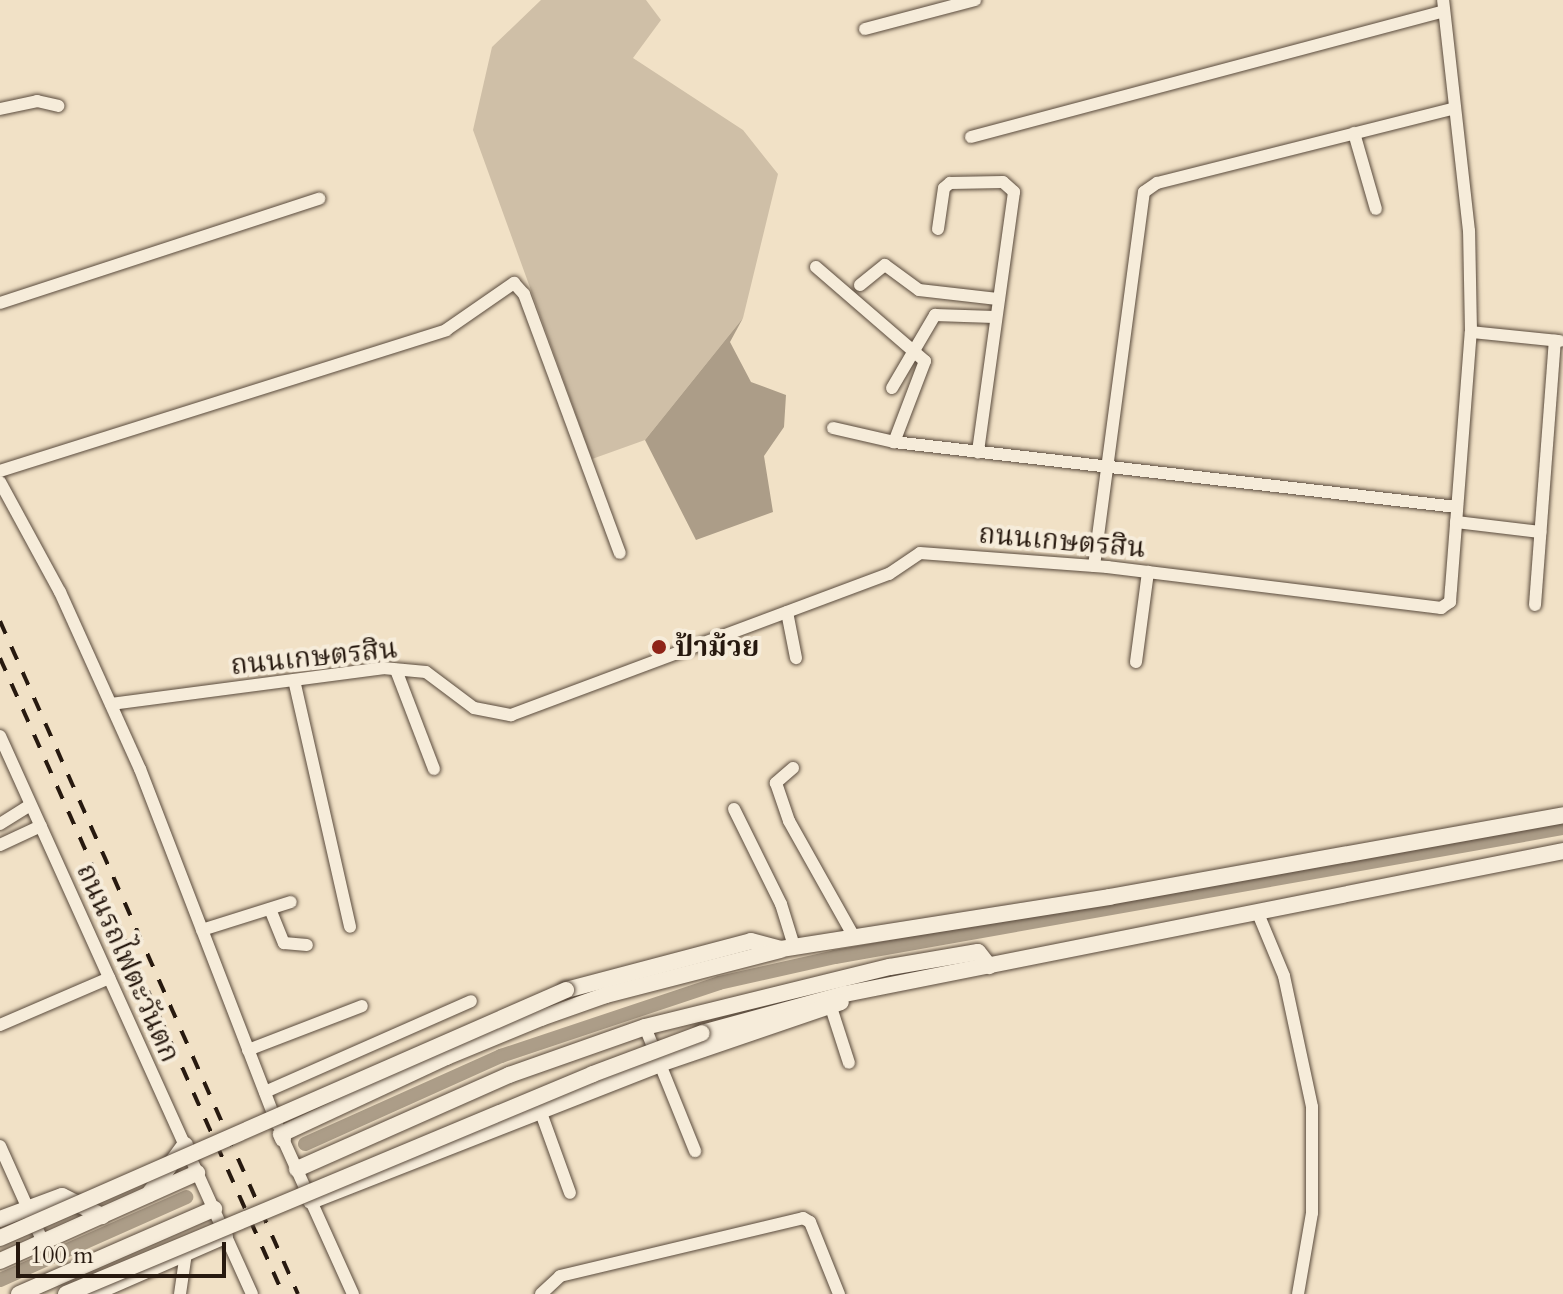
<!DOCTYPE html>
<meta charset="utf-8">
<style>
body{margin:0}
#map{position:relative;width:1563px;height:1294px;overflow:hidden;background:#f1e1c6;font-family:Cardo,"Noto Serif Thai",serif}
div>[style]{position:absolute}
.green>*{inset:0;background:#cfbfa7}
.water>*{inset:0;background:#ac9d88}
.canal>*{height:14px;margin:-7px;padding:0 7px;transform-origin:7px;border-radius:7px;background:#ac9d88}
.roads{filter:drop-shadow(0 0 2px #5a4b3d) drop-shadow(0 0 2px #5a4b3d)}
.minor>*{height:12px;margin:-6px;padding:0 6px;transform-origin:6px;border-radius:6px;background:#f6ecda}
.tertiary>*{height:16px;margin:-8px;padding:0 8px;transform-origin:8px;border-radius:8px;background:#f6ecda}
.rail>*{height:4px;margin-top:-2px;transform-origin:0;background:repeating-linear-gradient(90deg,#27190f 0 14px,transparent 0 28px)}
.bridges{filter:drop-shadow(0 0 2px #5a4b3d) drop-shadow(0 0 2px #5a4b3d)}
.tertiary-bridge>*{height:16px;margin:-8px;padding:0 8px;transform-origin:8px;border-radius:8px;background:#f6ecda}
.dots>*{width:22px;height:22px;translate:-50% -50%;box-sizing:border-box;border:4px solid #f6ecda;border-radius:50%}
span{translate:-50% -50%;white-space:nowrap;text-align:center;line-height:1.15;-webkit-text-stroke:8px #f6ecda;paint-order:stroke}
.street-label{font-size:28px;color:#27190f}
.poi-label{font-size:28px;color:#27190f;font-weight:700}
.left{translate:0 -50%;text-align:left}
.scale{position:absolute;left:16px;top:1242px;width:210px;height:36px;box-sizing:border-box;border:4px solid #27190f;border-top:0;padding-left:10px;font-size:24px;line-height:28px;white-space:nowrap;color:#27190f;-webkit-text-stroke:6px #f6ecda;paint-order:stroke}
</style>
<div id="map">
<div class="green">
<div style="clip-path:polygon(541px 0,646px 0,661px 20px,633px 58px,743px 130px,778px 174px,743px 318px,645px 440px,592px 459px,473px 130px,492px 47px)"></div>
</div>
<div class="water">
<div style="clip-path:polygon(743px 318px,730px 342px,751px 382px,786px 395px,784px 427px,764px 456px,773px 512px,696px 540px,645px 440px)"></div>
</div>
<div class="canal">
<div style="left:305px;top:1144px;width:215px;rotate:-24.2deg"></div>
<div style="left:501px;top:1056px;width:230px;rotate:-18.5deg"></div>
<div style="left:719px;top:983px;width:119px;rotate:-12.6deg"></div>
<div style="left:835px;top:957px;width:739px;rotate:-10.05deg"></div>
<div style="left:0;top:1280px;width:204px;rotate:-24deg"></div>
</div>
<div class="roads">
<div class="minor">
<div style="left:865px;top:29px;width:114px;rotate:-14.8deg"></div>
<div style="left:0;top:109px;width:38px;rotate:-12deg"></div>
<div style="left:37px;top:101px;width:22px;rotate:13deg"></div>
<div style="left:1354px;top:133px;width:79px;rotate:73.9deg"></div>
<div style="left:971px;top:137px;width:489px;rotate:-14.9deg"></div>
<div style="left:938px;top:229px;width:41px;rotate:-81.7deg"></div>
<div style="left:944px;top:188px;width:8px;rotate:-40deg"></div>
<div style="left:950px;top:183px;width:53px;rotate:-1.1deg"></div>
<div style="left:1003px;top:182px;width:15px;rotate:42deg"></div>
<div style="left:1014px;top:192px;width:263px;rotate:97.9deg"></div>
<div style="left:816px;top:267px;width:144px;rotate:40.8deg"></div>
<div style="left:925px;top:361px;width:87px;rotate:110.9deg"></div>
<div style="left:894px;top:442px;width:567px;rotate:6.59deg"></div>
<div style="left:860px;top:285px;width:32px;rotate:-39deg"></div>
<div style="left:885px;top:265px;width:42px;rotate:36.3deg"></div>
<div style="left:919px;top:290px;width:79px;rotate:6.6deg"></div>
<div style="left:0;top:303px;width:336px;rotate:-18.1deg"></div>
<div style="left:1471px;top:332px;width:89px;rotate:5.8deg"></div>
<div style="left:892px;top:388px;width:85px;rotate:-59.5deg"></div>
<div style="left:935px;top:315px;width:59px;rotate:1.9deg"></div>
<div style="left:833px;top:428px;width:63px;rotate:12.9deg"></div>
<div style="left:0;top:471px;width:468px;rotate:-17.5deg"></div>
<div style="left:446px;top:330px;width:83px;rotate:-34.7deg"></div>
<div style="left:514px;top:283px;width:15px;rotate:48deg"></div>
<div style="left:524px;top:294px;width:276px;rotate:69.7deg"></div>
<div style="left:0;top:482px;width:125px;rotate:61.4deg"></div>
<div style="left:60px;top:592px;width:194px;rotate:65.7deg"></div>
<div style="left:140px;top:769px;width:381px;rotate:68.9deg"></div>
<div style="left:1456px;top:522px;width:85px;rotate:6.8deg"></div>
<div style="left:1094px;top:566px;width:377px;rotate:-82.4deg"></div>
<div style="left:1144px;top:192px;width:16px;rotate:-35deg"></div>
<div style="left:1157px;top:183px;width:304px;rotate:-14.1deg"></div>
<div style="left:1535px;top:605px;width:265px;rotate:-85.7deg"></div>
<div style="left:787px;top:612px;width:47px;rotate:78.9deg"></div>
<div style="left:1136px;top:662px;width:91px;rotate:-82.4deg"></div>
<div style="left:396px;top:670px;width:106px;rotate:69deg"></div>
<div style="left:294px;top:680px;width:253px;rotate:77.2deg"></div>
<div style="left:111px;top:704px;width:274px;rotate:-7.5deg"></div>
<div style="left:383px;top:668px;width:43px;rotate:5.3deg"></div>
<div style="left:426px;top:672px;width:60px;rotate:36.9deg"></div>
<div style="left:474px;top:708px;width:38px;rotate:11deg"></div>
<div style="left:511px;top:715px;width:403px;rotate:-20.5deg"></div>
<div style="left:889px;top:574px;width:37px;rotate:-34deg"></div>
<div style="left:920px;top:553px;width:188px;rotate:4.3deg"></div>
<div style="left:1107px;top:567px;width:337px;rotate:7deg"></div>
<div style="left:1441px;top:608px;width:11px;rotate:-34deg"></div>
<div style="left:1450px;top:602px;width:13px;rotate:-86deg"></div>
<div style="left:1451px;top:589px;width:258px;rotate:-85.6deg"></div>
<div style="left:1471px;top:332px;width:101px;rotate:-91.1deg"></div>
<div style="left:1469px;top:231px;width:232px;rotate:-96.4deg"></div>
<div style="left:0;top:736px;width:612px;rotate:65.7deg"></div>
<div style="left:793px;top:768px;width:23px;rotate:139deg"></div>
<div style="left:776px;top:783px;width:40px;rotate:71.1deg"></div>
<div style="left:789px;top:821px;width:133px;rotate:60.7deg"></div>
<div style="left:734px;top:809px;width:106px;rotate:63.7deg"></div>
<div style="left:781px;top:904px;width:44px;rotate:72.8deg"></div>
<div style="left:0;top:824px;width:36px;rotate:-32deg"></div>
<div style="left:0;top:845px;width:45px;rotate:-24.9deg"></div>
<div style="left:270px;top:909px;width:37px;rotate:68deg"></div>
<div style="left:284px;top:943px;width:23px;rotate:5deg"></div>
<div style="left:1257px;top:911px;width:70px;rotate:67.4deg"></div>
<div style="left:1284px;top:976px;width:134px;rotate:77.9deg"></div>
<div style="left:1312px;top:1107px;width:106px;rotate:90deg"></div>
<div style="left:1312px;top:1213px;width:82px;rotate:99.8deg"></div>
<div style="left:202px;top:930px;width:93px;rotate:-17.5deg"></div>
<div style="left:828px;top:998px;width:68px;rotate:72.1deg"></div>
<div style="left:0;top:1025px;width:119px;rotate:-23.3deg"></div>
<div style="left:645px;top:1027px;width:134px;rotate:68deg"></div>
<div style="left:248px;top:1050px;width:122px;rotate:-21.1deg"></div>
<div style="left:265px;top:1092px;width:225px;rotate:-23.8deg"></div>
<div style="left:540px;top:1110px;width:88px;rotate:70.1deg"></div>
<div style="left:283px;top:1139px;width:170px;rotate:65.7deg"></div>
<div style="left:0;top:1146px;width:105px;rotate:65.9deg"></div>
<div style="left:180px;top:1294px;width:41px;rotate:-81.7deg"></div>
<div style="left:541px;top:1294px;width:26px;rotate:-43deg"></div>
<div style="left:560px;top:1276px;width:250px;rotate:-13.4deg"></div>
<div style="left:803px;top:1218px;width:8px;rotate:30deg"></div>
<div style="left:810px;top:1222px;width:78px;rotate:68.1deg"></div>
</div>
<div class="tertiary">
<div style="left:566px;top:990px;width:191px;rotate:-14.8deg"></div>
<div style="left:751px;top:941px;width:31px;rotate:15deg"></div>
<div style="left:781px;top:949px;width:332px;rotate:-9deg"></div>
<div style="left:1109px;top:897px;width:461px;rotate:-10.2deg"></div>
<div style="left:702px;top:1033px;width:148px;rotate:-15.3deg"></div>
<div style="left:845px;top:994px;width:732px;rotate:-11.26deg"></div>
<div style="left:283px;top:1139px;width:5px;rotate:-112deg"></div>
<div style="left:281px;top:1134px;width:182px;rotate:-25deg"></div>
<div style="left:446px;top:1057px;width:103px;rotate:-22.3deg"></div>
<div style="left:541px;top:1018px;width:69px;rotate:-19.5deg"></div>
<div style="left:606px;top:995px;width:180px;rotate:-14.5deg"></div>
<div style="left:297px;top:1169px;width:232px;rotate:-23.9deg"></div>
<div style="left:509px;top:1075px;width:144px;rotate:-19.4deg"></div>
<div style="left:645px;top:1027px;width:252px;rotate:-13.8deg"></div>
<div style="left:890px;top:967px;width:89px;rotate:-9.7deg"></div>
<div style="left:978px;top:952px;width:18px;rotate:52deg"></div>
<div style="left:149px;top:1194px;width:61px;rotate:-53.7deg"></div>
<div style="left:311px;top:1201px;width:375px;rotate:-21.4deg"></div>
<div style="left:660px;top:1064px;width:191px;rotate:-18.9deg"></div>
<div style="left:0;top:1219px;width:66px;rotate:-20.4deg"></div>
<div style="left:62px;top:1196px;width:45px;rotate:26.6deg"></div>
<div style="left:0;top:1261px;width:216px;rotate:-24.1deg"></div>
<div style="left:19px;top:1294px;width:213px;rotate:-23.6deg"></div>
<div style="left:92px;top:1294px;width:145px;rotate:-23.6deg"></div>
</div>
</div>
<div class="rail">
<div style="left:0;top:621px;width:736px;rotate:66.12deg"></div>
<div style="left:0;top:658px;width:696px;rotate:66.01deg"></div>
</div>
<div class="bridges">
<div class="tertiary-bridge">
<div style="left:0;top:1238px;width:618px;rotate:-23.66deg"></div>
<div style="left:66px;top:1294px;width:571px;rotate:-22.66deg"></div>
<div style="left:593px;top:1074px;width:116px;rotate:-20.6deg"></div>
</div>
</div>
<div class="dots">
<div style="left:659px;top:647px;background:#8f2418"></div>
</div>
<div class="street-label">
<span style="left:1062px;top:541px;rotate:5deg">ถนนเกษตรสิน</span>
<span style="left:314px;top:657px;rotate:-6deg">ถนนเกษตรสิน</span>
<span style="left:128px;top:963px;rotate:66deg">ถนนรถไฟตะวันตก</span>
</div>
<div class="poi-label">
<span class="left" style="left:675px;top:647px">ป้าม้วย</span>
</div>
<div class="scale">100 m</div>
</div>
